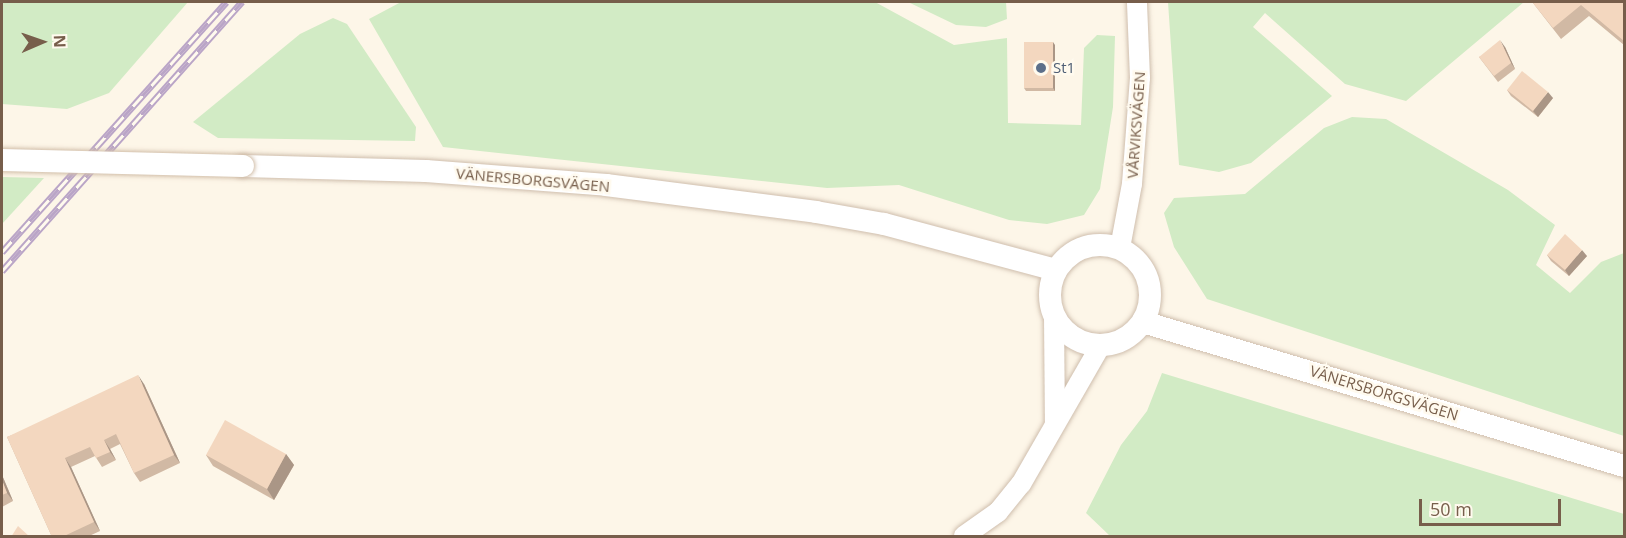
<!DOCTYPE html>
<meta charset="utf-8">
<style>
body{margin:0}
#map{position:relative;width:1626px;height:538px;overflow:hidden;background:#fdf6e8;font-family:"Open Sans",sans-serif}
div>[style]{position:absolute}
.green>*{inset:0;background:#d2ebc5}
.roads{filter:drop-shadow(0 0 2px #cfbead) drop-shadow(0 0 2px #cfbead)}
.tertiary>*{height:20px;margin:-10px;padding:0 10px;transform-origin:10px;border-radius:10px;background:#fff}
.secondary>*{height:22px;margin:-11px;padding:0 11px;transform-origin:11px;border-radius:11px;background:#fff}
.secondary>.ring{margin:-11px;padding:0;box-sizing:content-box;background:none;border:22px solid #fff;border-radius:50%}
.rail>*{height:7px;margin-top:-3.5px;transform-origin:0;background:repeating-linear-gradient(90deg,#fffaee 0 14px,#baa5c7 0 28px);box-sizing:border-box;border-block:2px solid #baa5c7}
.bridges{filter:drop-shadow(0 0 2px #d2bfaa) drop-shadow(0 0 2px #d2bfaa)}
.secondary-bridge>*{height:22px;margin:-11px;padding:0 11px;transform-origin:11px;border-radius:11px;background:#fff}
.wall>*{inset:0;background:#d1b9a4}
.shaded-wall>*{inset:0;background:#aa9686}
.building>*{inset:0;background:#f3d7bf}
.dots>*{width:16px;height:16px;translate:-50% -50%;box-sizing:border-box;border:3px solid #fffaee;border-radius:50%}
span{translate:-50% -50%;white-space:nowrap;text-align:center;line-height:1.15;-webkit-text-stroke:5px #fffaee;paint-order:stroke}
.service-label{font-size:15px;color:#4e5e75}
.left{translate:0 -50%;text-align:left}
.street-label{font-size:15px;color:#775e4b}
.frame{position:absolute;inset:0;border:3px solid #775e4b;pointer-events:none}
.north{position:absolute;left:12px;top:12px;width:60px;height:60px;-webkit-text-stroke:4px #fffaee;paint-order:stroke;rotate:88deg;font-size:16px;font-weight:700;line-height:24px;text-align:center;color:#775e4b}
.north::after{content:'';display:block;margin:auto;width:21px;height:27px;background:#775e4b;clip-path:polygon(50% 0,100% 100%,50% 72%,0 100%)}
.scale{position:absolute;left:1419px;top:499px;width:142px;height:27px;box-sizing:border-box;border:3px solid #775e4b;border-top:0;padding-left:8px;font-size:18px;line-height:21px;white-space:nowrap;color:#775e4b;-webkit-text-stroke:4px #fffaee;paint-order:stroke}
</style>
<div id="map">
<div class="green">
<div style="clip-path:polygon(2px 2px,188px 2px,109px 93px,67px 109px,2px 104px)"></div>
<div style="clip-path:polygon(401px 2px,875px 2px,954px 45px,1007px 38px,1008px 123px,1081px 125px,1084px 48px,1097px 35px,1115px 36px,1113px 107px,1100px 189px,1084px 215px,1047px 224px,1009px 220px,899px 185px,827px 188px,443px 147px,369px 19px)"></div>
<div style="clip-path:polygon(908px 2px,1006px 2px,1007px 19px,986px 27px,956px 25px)"></div>
<div style="clip-path:polygon(1168px 2px,1524px 2px,1406px 101px,1345px 84px,1265px 13px,1253px 27px,1332px 96px,1251px 163px,1219px 172px,1179px 165px)"></div>
<div style="clip-path:polygon(333px 18px,347px 24px,416px 127px,415px 141px,218px 138px,193px 122px,300px 34px)"></div>
<div style="clip-path:polygon(1352px 117px,1386px 119px,1508px 190px,1555px 225px,1536px 265px,1570px 293px,1601px 262px,1624px 253px,1624px 436px,1207px 299px,1174px 247px,1164px 213px,1174px 198px,1245px 194px,1324px 128px)"></div>
<div style="clip-path:polygon(2px 177px,44px 178px,2px 224px)"></div>
<div style="clip-path:polygon(1162px 373px,1624px 514px,1624px 536px,1110px 536px,1086px 513px,1121px 445px,1147px 411px)"></div>
</div>
<div class="roads">
<div class="tertiary">
<div style="left:1120px;top:248px;width:65px;rotate:-79.4deg"></div>
<div style="left:1132px;top:184px;width:106px;rotate:-85.7deg"></div>
<div style="left:1140px;top:78px;width:76px;rotate:-92.3deg"></div>
<div style="left:1054px;top:316px;width:108px;rotate:89.5deg"></div>
<div style="left:964px;top:536px;width:42px;rotate:-35.2deg"></div>
<div style="left:998px;top:512px;width:36px;rotate:-51deg"></div>
<div style="left:1021px;top:484px;width:160px;rotate:-60.1deg"></div>
</div>
<div class="secondary">
<div style="left:243px;top:166px;width:183px;rotate:1.6deg"></div>
<div style="left:426px;top:171px;width:181px;rotate:4.4deg"></div>
<div style="left:606px;top:185px;width:212px;rotate:7.3deg"></div>
<div style="left:816px;top:212px;width:69px;rotate:10deg"></div>
<div style="left:884px;top:224px;width:178px;rotate:15deg"></div>
<div class="ring" style="left:1050px;top:245px;width:78px;height:78px"></div>
<div style="left:1143px;top:322px;width:502px;rotate:16.67deg"></div>
</div>
</div>
<div class="rail">
<div style="left:2px;top:252px;width:336px;rotate:-48.1deg"></div>
<div style="left:2px;top:271px;width:361px;rotate:-48.3deg"></div>
</div>
<div class="bridges">
<div class="secondary-bridge">
<div style="left:2px;top:160px;width:241px;rotate:1.4deg"></div>
</div>
</div>
<div class="wall">
<div style="clip-path:polygon(1624px 2px,1624px 45px,1589px 16px,1561px 39px,1533px 3px)"></div>
<div style="clip-path:polygon(1055px 45px,1055px 91px,1026px 91px,1024px 88px)"></div>
<div style="clip-path:polygon(1505px 47px,1515px 69px,1498px 82px,1479px 57px)"></div>
<div style="clip-path:polygon(1507px 90px,1553px 98px,1538px 117px,1511px 96px)"></div>
<div style="clip-path:polygon(1547px 255px,1587px 256px,1569px 276px,1551px 261px)"></div>
<div style="clip-path:polygon(144px 384px,180px 463px,140px 482px,134px 473px,120px 444px,110px 449px,116px 460px,102px 467px,95px 456px,71px 467px,100px 531px,87px 537px,52px 537px,7px 437px)"></div>
<div style="clip-path:polygon(286px 454px,294px 465px,274px 500px,213px 466px,206px 455px)"></div>
<div style="clip-path:polygon(2px 475px,13px 501px,2px 507px)"></div>
</div>
<div class="shaded-wall">
<div style="clip-path:polygon(1500px 40px,1505px 47px,1515px 69px,1511px 63px)"></div>
<div style="clip-path:polygon(1053px 42px,1055px 45px,1055px 91px,1053px 88px)"></div>
<div style="clip-path:polygon(1548px 92px,1553px 98px,1538px 117px,1533px 111px)"></div>
<div style="clip-path:polygon(1582px 250px,1587px 256px,1569px 276px,1565px 270px)"></div>
<div style="clip-path:polygon(138px 375px,144px 384px,180px 463px,174px 455px)"></div>
<div style="clip-path:polygon(104px 440px,110px 449px,116px 460px,110px 452px)"></div>
<div style="clip-path:polygon(286px 454px,294px 465px,274px 500px,267px 489px)"></div>
<div style="clip-path:polygon(65px 458px,71px 467px,100px 531px,94px 522px)"></div>
<div style="clip-path:polygon(2px 475px,13px 501px,7px 493px,2px 480px)"></div>
</div>
<div class="building">
<div style="clip-path:polygon(1534px 2px,1624px 2px,1624px 41px,1581px 5px,1553px 28px,1533px 3px)"></div>
<div style="clip-path:polygon(1500px 40px,1511px 63px,1494px 76px,1479px 57px)"></div>
<div style="clip-path:polygon(1024px 42px,1053px 42px,1053px 88px,1024px 88px)"></div>
<div style="clip-path:polygon(1522px 71px,1548px 92px,1533px 111px,1507px 90px)"></div>
<div style="clip-path:polygon(1565px 234px,1582px 250px,1565px 270px,1547px 255px)"></div>
<div style="clip-path:polygon(138px 375px,174px 455px,134px 473px,116px 434px,104px 440px,110px 452px,96px 458px,90px 447px,65px 458px,94px 522px,62px 537px,52px 537px,7px 437px)"></div>
<div style="clip-path:polygon(225px 420px,286px 454px,267px 489px,206px 455px)"></div>
<div style="clip-path:polygon(2px 480px,7px 493px,2px 495px)"></div>
<div style="clip-path:polygon(18px 526px,30px 537px,11px 537px)"></div>
</div>
<div class="dots">
<div style="left:1041px;top:68px;background:#5c6f8a"></div>
</div>
<div class="service-label">
<span class="left" style="left:1053px;top:68px">St1</span>
</div>
<div class="street-label">
<span style="left:1136px;top:125px;rotate:-86deg">VÅRVIKSVÄGEN</span>
<span style="left:533px;top:180px;rotate:5deg">VÄNERSBORGSVÄGEN</span>
<span style="left:1384px;top:393px;rotate:17deg">VÄNERSBORGSVÄGEN</span>
</div>
<div class="frame"></div>
<div class="north">N</div>
<div class="scale">50 m</div>
</div>
